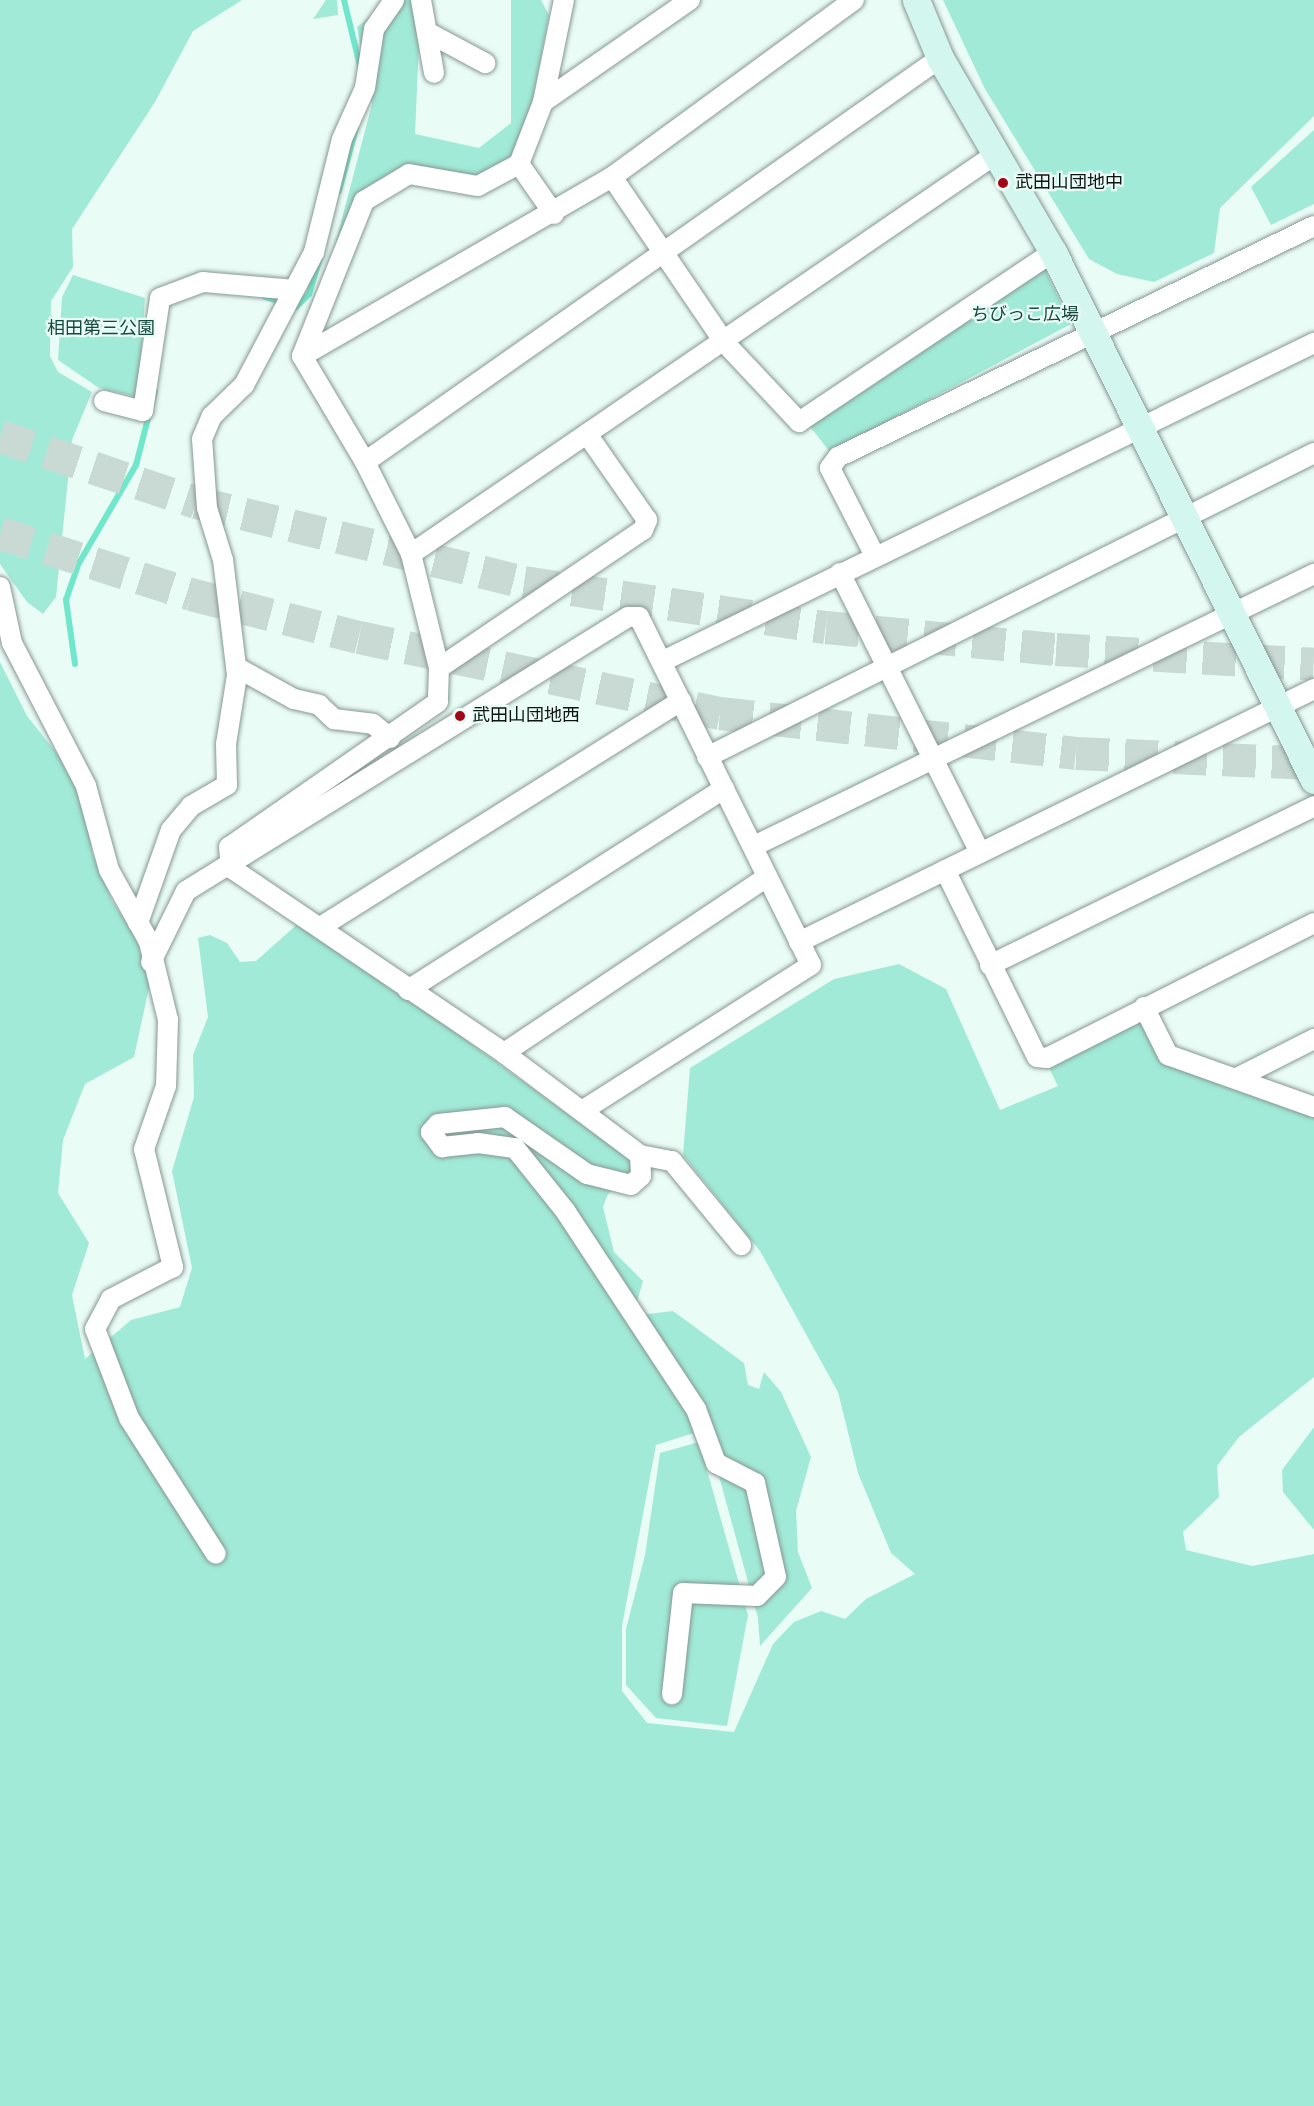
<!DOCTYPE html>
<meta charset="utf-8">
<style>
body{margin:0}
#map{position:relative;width:1314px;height:2106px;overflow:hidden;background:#eafcf6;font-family:"Sofia Sans Condensed","Noto Sans JP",sans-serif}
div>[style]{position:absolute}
.green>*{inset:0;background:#a1ead7}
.stream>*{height:6px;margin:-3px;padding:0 3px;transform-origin:3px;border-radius:3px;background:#70e6ca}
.highway-tunnel>*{height:33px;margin-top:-16.5px;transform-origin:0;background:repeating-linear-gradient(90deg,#c9d9d4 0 33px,transparent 0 49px)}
.roads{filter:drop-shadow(0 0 2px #879793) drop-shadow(0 0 2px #879793)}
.street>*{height:20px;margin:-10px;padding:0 10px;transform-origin:10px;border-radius:10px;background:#fff}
.secondary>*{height:27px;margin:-13.5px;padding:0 13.5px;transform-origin:13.5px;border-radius:13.5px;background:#d3f6ee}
.dots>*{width:16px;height:16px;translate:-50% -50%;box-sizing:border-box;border:3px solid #eafcf6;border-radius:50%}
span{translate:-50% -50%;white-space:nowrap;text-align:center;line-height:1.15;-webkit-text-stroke:4.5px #eafcf6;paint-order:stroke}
.poi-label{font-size:18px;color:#0e1413}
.left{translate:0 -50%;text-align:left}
.park-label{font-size:18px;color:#15493e}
</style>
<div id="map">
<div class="green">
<div style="clip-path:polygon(0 0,242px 0,193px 31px,155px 102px,72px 229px,73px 267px,51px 301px,50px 356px,58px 372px,92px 392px,72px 440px,56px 597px,43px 614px,27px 602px,0 564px)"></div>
<div style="clip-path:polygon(326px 0,337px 0,338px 15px,313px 19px)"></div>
<div style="clip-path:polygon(393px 0,415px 0,420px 21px,415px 134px,479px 148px,511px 123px,511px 0,541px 0,549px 15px,527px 130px,516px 161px,475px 176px,409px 165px,358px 196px,313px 329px,372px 104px,357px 27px)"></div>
<div style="clip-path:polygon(943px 0,1314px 0,1314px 116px,1220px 208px,1214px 253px,1154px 282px,1117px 274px,1089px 259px,985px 89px)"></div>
<div style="clip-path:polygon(1314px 130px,1314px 204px,1271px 225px,1251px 187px)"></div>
<div style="clip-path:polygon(1043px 266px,1071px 324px,830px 452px,808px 424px)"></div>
<div style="clip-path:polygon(73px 275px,145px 298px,138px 397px,99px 388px,58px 360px,62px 297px)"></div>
<div style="clip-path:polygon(0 662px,27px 716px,67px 766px,88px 816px,92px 853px,112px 901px,136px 937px,150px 983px,134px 1057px,85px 1084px,63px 1140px,58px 1193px,89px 1243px,72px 1295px,85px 1359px,131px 1320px,180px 1307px,192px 1268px,172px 1171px,194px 1097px,193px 1055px,208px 1017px,198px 938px,210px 935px,227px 943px,240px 962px,256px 961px,302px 920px,633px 1162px,635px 1176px,608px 1194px,603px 1207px,614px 1252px,643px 1281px,636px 1305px,640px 1315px,673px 1311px,744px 1363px,748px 1385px,759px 1389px,764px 1372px,781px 1392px,811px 1457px,796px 1511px,798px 1552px,812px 1588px,760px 1646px,758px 1618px,706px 1429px,656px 1445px,622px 1626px,622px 1691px,647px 1723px,734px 1732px,773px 1644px,794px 1622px,821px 1611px,845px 1619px,866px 1599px,915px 1574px,891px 1553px,858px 1473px,838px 1392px,760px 1251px,683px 1155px,690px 1068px,834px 979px,899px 964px,946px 989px,1000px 1110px,1058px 1086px,1049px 1068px,1148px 1018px,1167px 1059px,1314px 1115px,1314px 1377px,1239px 1437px,1217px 1466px,1219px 1497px,1183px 1532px,1186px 1550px,1252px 1566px,1314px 1554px,1314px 2106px,0 2106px)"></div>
<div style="clip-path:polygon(1314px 1427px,1314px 1530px,1283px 1492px,1282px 1470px)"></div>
<div style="clip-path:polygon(699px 1442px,748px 1615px,727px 1726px,656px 1718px,626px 1685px,626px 1629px,645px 1555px,660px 1453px)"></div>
</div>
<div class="stream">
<div style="left:344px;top:0;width:68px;rotate:76.4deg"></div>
<div style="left:339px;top:191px;width:65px;rotate:-74.9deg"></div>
<div style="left:265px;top:297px;width:33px;rotate:18deg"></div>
<div style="left:296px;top:307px;width:18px;rotate:-45deg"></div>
<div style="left:309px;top:294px;width:38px;rotate:-73deg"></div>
<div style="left:75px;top:664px;width:65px;rotate:-98deg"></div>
<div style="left:66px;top:600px;width:39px;rotate:-71deg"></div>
<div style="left:79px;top:563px;width:113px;rotate:-59.8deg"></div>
<div style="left:136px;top:465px;width:76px;rotate:-75.6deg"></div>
</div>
<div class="highway-tunnel">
<div style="left:0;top:436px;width:207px;rotate:18.6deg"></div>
<div style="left:196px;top:502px;width:338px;rotate:13.7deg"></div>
<div style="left:524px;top:582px;width:305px;rotate:8.5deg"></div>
<div style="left:826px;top:627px;width:231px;rotate:5.5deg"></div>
<div style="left:1056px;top:649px;width:258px;rotate:3.3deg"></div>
<div style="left:0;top:533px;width:201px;rotate:17.7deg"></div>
<div style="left:191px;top:594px;width:173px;rotate:14.4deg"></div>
<div style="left:359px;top:637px;width:369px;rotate:11.9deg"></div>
<div style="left:720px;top:713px;width:358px;rotate:6.4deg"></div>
<div style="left:1076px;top:753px;width:238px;rotate:2.4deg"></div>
</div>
<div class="roads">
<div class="street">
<div style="left:421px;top:0;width:74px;rotate:79.9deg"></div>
<div style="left:429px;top:33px;width:64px;rotate:28.2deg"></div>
<div style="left:543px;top:102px;width:179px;rotate:-34.8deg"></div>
<div style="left:519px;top:164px;width:61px;rotate:55deg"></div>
<div style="left:612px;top:177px;width:199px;rotate:55.8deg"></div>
<div style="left:724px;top:342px;width:110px;rotate:46.8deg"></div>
<div style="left:799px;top:422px;width:306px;rotate:-33.8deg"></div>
<div style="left:302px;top:356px;width:123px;rotate:59.3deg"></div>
<div style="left:365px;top:462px;width:103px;rotate:63.4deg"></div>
<div style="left:411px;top:554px;width:117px;rotate:76.2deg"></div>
<div style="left:439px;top:668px;width:34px;rotate:92deg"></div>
<div style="left:438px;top:702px;width:254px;rotate:145.2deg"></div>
<div style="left:229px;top:847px;width:21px;rotate:85deg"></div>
<div style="left:231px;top:868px;width:330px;rotate:34.1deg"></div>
<div style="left:504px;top:1053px;width:170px;rotate:36.9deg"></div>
<div style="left:640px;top:1155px;width:33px;rotate:11deg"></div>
<div style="left:672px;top:1161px;width:109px;rotate:50.6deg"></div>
<div style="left:302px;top:356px;width:358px;rotate:-30deg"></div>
<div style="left:612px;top:177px;width:300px;rotate:-36.2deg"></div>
<div style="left:302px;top:356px;width:167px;rotate:-68.2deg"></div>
<div style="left:364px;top:201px;width:52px;rotate:-31deg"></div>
<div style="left:409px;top:174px;width:70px;rotate:9.9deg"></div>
<div style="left:478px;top:186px;width:47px;rotate:-28.2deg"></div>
<div style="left:519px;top:164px;width:66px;rotate:-68.8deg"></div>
<div style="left:543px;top:102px;width:104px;rotate:-78.4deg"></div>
<div style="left:104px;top:401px;width:40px;rotate:14.4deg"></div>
<div style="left:143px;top:411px;width:114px;rotate:-81.4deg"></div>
<div style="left:160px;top:298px;width:46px;rotate:-20.4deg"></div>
<div style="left:203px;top:282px;width:91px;rotate:5deg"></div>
<div style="left:365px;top:462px;width:703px;rotate:-35.09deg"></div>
<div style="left:411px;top:554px;width:709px;rotate:-34.36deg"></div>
<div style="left:875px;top:556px;width:99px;rotate:-117.1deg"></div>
<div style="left:830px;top:468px;width:14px;rotate:-54deg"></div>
<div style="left:838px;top:457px;width:529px;rotate:-25.89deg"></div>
<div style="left:840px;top:573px;width:313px;rotate:63.4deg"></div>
<div style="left:0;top:587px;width:57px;rotate:77.9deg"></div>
<div style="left:12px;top:643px;width:161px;rotate:62.6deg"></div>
<div style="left:86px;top:786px;width:87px;rotate:74.7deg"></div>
<div style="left:109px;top:870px;width:82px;rotate:60.9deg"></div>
<div style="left:149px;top:942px;width:80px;rotate:76.3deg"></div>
<div style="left:168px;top:1020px;width:66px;rotate:91.7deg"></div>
<div style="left:166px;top:1086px;width:67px;rotate:109.2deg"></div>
<div style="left:144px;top:1149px;width:122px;rotate:76.2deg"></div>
<div style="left:173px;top:1267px;width:70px;rotate:152.7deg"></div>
<div style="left:111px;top:1299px;width:34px;rotate:118deg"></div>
<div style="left:95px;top:1329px;width:95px;rotate:69.1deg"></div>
<div style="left:129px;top:1418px;width:161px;rotate:57.4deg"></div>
<div style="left:663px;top:661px;width:725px;rotate:-26.03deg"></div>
<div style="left:236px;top:667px;width:66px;rotate:28.9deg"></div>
<div style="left:294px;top:699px;width:26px;rotate:13deg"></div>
<div style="left:319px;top:705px;width:21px;rotate:43deg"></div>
<div style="left:334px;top:719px;width:39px;rotate:7deg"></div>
<div style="left:373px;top:724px;width:22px;rotate:39deg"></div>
<div style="left:439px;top:668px;width:246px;rotate:-34.1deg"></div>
<div style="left:643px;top:530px;width:11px;rotate:-68deg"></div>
<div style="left:647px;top:520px;width:105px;rotate:-124.9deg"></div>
<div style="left:707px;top:757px;width:679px;rotate:-26.6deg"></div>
<div style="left:754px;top:846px;width:623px;rotate:-25.91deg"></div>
<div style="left:945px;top:870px;width:208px;rotate:63.8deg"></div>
<div style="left:1037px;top:1057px;width:10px;rotate:6deg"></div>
<div style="left:1047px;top:1058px;width:299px;rotate:-26.8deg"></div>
<div style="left:138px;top:923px;width:99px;rotate:-70.5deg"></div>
<div style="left:171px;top:830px;width:31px;rotate:-50deg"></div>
<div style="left:191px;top:806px;width:42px;rotate:-30.3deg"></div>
<div style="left:227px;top:785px;width:41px;rotate:-91.4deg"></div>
<div style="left:226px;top:744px;width:70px;rotate:-80.9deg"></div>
<div style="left:237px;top:675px;width:116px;rotate:-96.9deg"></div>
<div style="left:223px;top:560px;width:54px;rotate:-107.1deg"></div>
<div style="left:207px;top:508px;width:69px;rotate:-94.1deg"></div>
<div style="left:202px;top:439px;width:25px;rotate:-67deg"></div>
<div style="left:212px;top:416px;width:45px;rotate:-44.1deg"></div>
<div style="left:244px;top:385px;width:150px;rotate:-62.2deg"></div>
<div style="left:314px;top:252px;width:116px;rotate:-76.1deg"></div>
<div style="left:342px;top:139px;width:56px;rotate:-65.7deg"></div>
<div style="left:365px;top:88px;width:60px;rotate:-81.3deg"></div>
<div style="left:374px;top:29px;width:35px;rotate:-55deg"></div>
<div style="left:322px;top:926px;width:424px;rotate:-32.1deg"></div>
<div style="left:799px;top:942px;width:574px;rotate:-26.16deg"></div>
<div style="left:151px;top:962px;width:79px;rotate:-63.8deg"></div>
<div style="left:186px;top:891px;width:520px;rotate:-31.8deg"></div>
<div style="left:628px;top:617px;width:11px"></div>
<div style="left:639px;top:617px;width:388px;rotate:63.7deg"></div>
<div style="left:811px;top:965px;width:270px;rotate:147.5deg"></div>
<div style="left:990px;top:965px;width:361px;rotate:-26.1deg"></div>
<div style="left:408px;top:990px;width:375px;rotate:-32.5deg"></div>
<div style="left:1144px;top:1007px;width:54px;rotate:63.4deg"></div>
<div style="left:1168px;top:1055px;width:155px;rotate:19.6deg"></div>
<div style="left:504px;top:1053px;width:316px;rotate:-33.8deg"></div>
<div style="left:1237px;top:1078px;width:86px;rotate:-26.9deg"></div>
<div style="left:640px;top:1155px;width:21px;rotate:87deg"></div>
<div style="left:641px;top:1176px;width:13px;rotate:138deg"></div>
<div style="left:631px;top:1185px;width:45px;rotate:-166deg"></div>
<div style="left:587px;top:1174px;width:100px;rotate:-145.2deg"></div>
<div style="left:505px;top:1117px;width:67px;rotate:174deg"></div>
<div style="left:438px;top:1124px;width:11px;rotate:131deg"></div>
<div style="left:431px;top:1132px;width:19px;rotate:54deg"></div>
<div style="left:442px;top:1147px;width:36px;rotate:-6deg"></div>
<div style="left:478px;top:1143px;width:37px;rotate:8deg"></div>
<div style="left:515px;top:1148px;width:82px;rotate:51.4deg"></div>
<div style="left:566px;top:1212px;width:236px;rotate:56.6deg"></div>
<div style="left:696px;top:1409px;width:58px;rotate:69.7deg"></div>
<div style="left:716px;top:1463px;width:44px;rotate:27.1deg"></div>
<div style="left:755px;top:1483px;width:96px;rotate:77.4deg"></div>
<div style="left:776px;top:1577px;width:27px;rotate:135deg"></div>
<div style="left:757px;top:1596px;width:74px;rotate:-177.7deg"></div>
<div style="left:683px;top:1593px;width:102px;rotate:96.2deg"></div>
</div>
<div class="secondary">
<div style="left:916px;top:0;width:63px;rotate:67.5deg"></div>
<div style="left:940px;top:58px;width:225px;rotate:59.8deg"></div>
<div style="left:1053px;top:252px;width:589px;rotate:63.7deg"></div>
</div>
</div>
<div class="dots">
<div style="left:1003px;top:183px;background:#a20616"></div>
<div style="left:460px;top:716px;background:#a20616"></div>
</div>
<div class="poi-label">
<span class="left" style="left:1015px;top:183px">武田山団地中</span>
<span class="left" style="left:472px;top:716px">武田山団地西</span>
</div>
<div class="park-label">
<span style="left:1025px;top:315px">ちびっこ広場</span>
<span style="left:101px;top:329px">相田第三公園</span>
</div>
</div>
